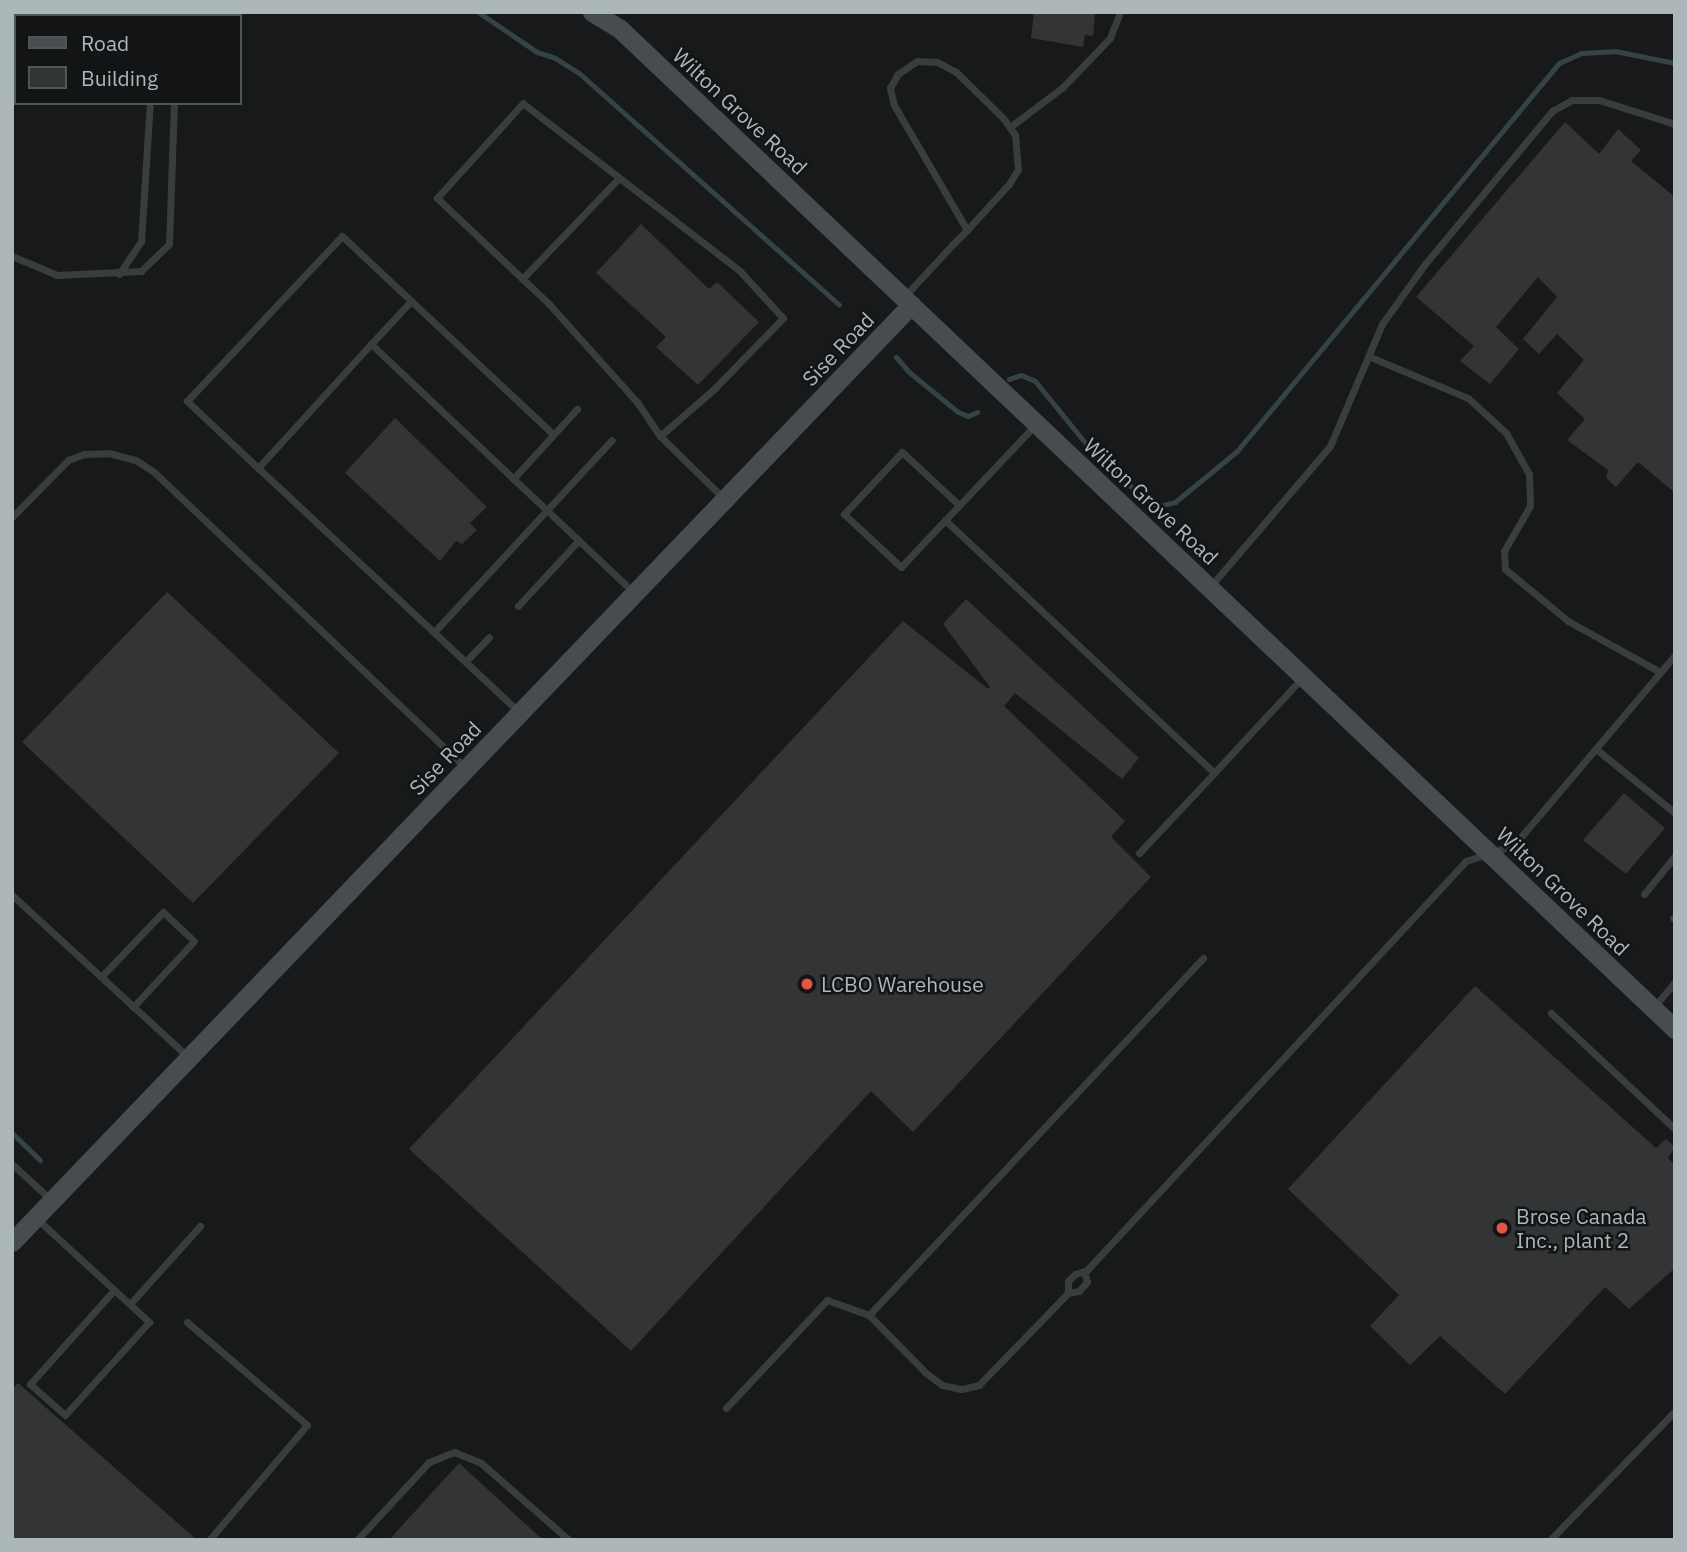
<!DOCTYPE html>
<style>
body{margin:0}
#map{position:relative;width:1687px;height:1552px;overflow:hidden;background:#18191a;font-family:"IBM Plex Sans",sans-serif}
div>[style]{position:absolute}
.stream>*{height:5px;margin:-2.5px;padding:0 2.5px;transform-origin:2.5px;border-radius:2.5px;background:#344442}
.building>*{inset:0;background:#333436}
.lane>*{height:7px;margin:-3.5px;padding:0 3.5px;transform-origin:3.5px;border-radius:3.5px;background:#393d3e}
.secondary>*{height:19px;margin:-9.5px;padding:0 9.5px;transform-origin:9.5px;border-radius:9.5px;background:#474d4e}
.dots>*{width:19px;height:19px;translate:-50% -50%;box-sizing:border-box;border:4px solid #131415;border-radius:50%}
span{translate:-50% -50%;white-space:nowrap;text-align:center;line-height:1.15;-webkit-text-stroke:5px #131415;paint-order:stroke}
.street-label{font-size:21px;color:#abb7b8}
.poi-label{font-size:21px;color:#abb7b8}
.left{translate:0 -50%;text-align:left}
.frame{position:absolute;inset:0;border:14px solid #abb7b8;pointer-events:none}
.legend{position:absolute;left:14px;top:14px;width:228px;height:91px;box-sizing:border-box;background:#131415;border:2px solid #505556;margin:0;padding:9px 12px;list-style:none;font-size:21px;color:#abb7b8}
.legend li{display:flex;align-items:center;gap:14px;height:35px}
.legend b{width:35px;border:2px solid #505556}
</style>
<div id="map">
<div class="stream">
<div style="left:478px;top:12px;width:71px;rotate:34.1deg"></div>
<div style="left:537px;top:52px;width:19px;rotate:18deg"></div>
<div style="left:555px;top:58px;width:28px;rotate:32deg"></div>
<div style="left:579px;top:73px;width:348px;rotate:41.7deg"></div>
<div style="left:896px;top:357px;width:20px;rotate:49deg"></div>
<div style="left:909px;top:372px;width:63px;rotate:39.2deg"></div>
<div style="left:958px;top:412px;width:11px;rotate:22deg"></div>
<div style="left:968px;top:416px;width:10px;rotate:-24deg"></div>
<div style="left:1009px;top:379px;width:13px;rotate:-18deg"></div>
<div style="left:1021px;top:375px;width:15px;rotate:23deg"></div>
<div style="left:1035px;top:381px;width:97px;rotate:50.9deg"></div>
<div style="left:1096px;top:456px;width:70px;rotate:41deg"></div>
<div style="left:1149px;top:502px;width:12px;rotate:20deg"></div>
<div style="left:1160px;top:506px;width:16px;rotate:-15deg"></div>
<div style="left:1175px;top:502px;width:80px;rotate:-39.4deg"></div>
<div style="left:1237px;top:451px;width:504px;rotate:-50.31deg"></div>
<div style="left:1559px;top:63px;width:24px;rotate:-24deg"></div>
<div style="left:1581px;top:53px;width:34px;rotate:-3deg"></div>
<div style="left:1615px;top:51px;width:61px;rotate:11.3deg"></div>
<div style="left:12px;top:1133px;width:39px;rotate:44deg"></div>
</div>
<div class="building">
<div style="clip-path:polygon(1034px 12px,1095px 12px,1093px 36px,1085px 35px,1083px 47px,1031px 38px)"></div>
<div style="clip-path:polygon(1565px 122px,1599px 154px,1618px 129px,1641px 150px,1631px 161px,1675px 197px,1675px 493px,1638px 462px,1616px 487px,1606px 478px,1608px 470px,1567px 440px,1585px 419px,1557px 393px,1584px 360px,1557px 334px,1539px 354px,1523px 339px,1557px 297px,1538px 277px,1496px 327px,1519px 349px,1490px 384px,1460px 361px,1474px 346px,1416px 297px)"></div>
<div style="clip-path:polygon(641px 224px,709px 289px,717px 282px,759px 322px,698px 385px,656px 347px,666px 337px,596px 273px)"></div>
<div style="clip-path:polygon(395px 418px,487px 507px,470px 523px,477px 530px,462px 544px,456px 541px,440px 561px,345px 473px)"></div>
<div style="clip-path:polygon(167px 592px,339px 753px,193px 903px,22px 742px)"></div>
<div style="clip-path:polygon(966px 599px,1139px 758px,1122px 779px,1015px 693px,1004px 706px,1125px 821px,1111px 837px,1151px 877px,913px 1132px,871px 1091px,631px 1351px,409px 1149px,903px 621px,988px 689px,990px 687px,943px 624px)"></div>
<div style="clip-path:polygon(1624px 793px,1665px 828px,1626px 874px,1583px 840px)"></div>
<div style="clip-path:polygon(1475px 986px,1656px 1148px,1666px 1139px,1675px 1147px,1668px 1158px,1675px 1165px,1675px 1268px,1629px 1309px,1605px 1287px,1505px 1394px,1440px 1336px,1410px 1365px,1370px 1326px,1399px 1295px,1288px 1189px)"></div>
<div style="clip-path:polygon(18px 1383px,197px 1540px,12px 1540px,12px 1389px)"></div>
<div style="clip-path:polygon(459px 1463px,543px 1540px,389px 1540px)"></div>
</div>
<div class="lane">
<div style="left:109px;top:12px;width:35px;rotate:7deg"></div>
<div style="left:1010px;top:127px;width:66px;rotate:-37deg"></div>
<div style="left:1063px;top:87px;width:68px;rotate:-46.2deg"></div>
<div style="left:1110px;top:38px;width:28px;rotate:-69deg"></div>
<div style="left:12px;top:256px;width:49px;rotate:22.9deg"></div>
<div style="left:57px;top:275px;width:84px;rotate:-2.7deg"></div>
<div style="left:141px;top:271px;width:39px;rotate:-44deg"></div>
<div style="left:169px;top:244px;width:141px;rotate:-88deg"></div>
<div style="left:119px;top:274px;width:40px;rotate:-56deg"></div>
<div style="left:141px;top:241px;width:138px;rotate:-86.3deg"></div>
<div style="left:522px;top:279px;width:140px;rotate:-46.2deg"></div>
<div style="left:904px;top:297px;width:71px;rotate:-47.3deg"></div>
<div style="left:952px;top:245px;width:21px;rotate:-45deg"></div>
<div style="left:967px;top:230px;width:62px;rotate:-47.6deg"></div>
<div style="left:1009px;top:184px;width:17px;rotate:-59deg"></div>
<div style="left:1018px;top:169px;width:34px;rotate:-95deg"></div>
<div style="left:1015px;top:135px;width:21px;rotate:-125deg"></div>
<div style="left:1003px;top:118px;width:66px;rotate:-135.6deg"></div>
<div style="left:956px;top:72px;width:21px;rotate:-152deg"></div>
<div style="left:937px;top:62px;width:20px;rotate:-177deg"></div>
<div style="left:917px;top:61px;width:23px;rotate:146deg"></div>
<div style="left:898px;top:74px;width:16px;rotate:120deg"></div>
<div style="left:890px;top:88px;width:17px;rotate:77deg"></div>
<div style="left:894px;top:105px;width:145px;rotate:59.7deg"></div>
<div style="left:371px;top:344px;width:59px;rotate:-47.1deg"></div>
<div style="left:1368px;top:356px;width:108px;rotate:22.8deg"></div>
<div style="left:1468px;top:398px;width:52px;rotate:42.6deg"></div>
<div style="left:1506px;top:433px;width:47px;rotate:60.7deg"></div>
<div style="left:1529px;top:474px;width:32px;rotate:88deg"></div>
<div style="left:1530px;top:506px;width:52px;rotate:120deg"></div>
<div style="left:1504px;top:551px;width:18px;rotate:87deg"></div>
<div style="left:1505px;top:569px;width:82px;rotate:39.5deg"></div>
<div style="left:1568px;top:621px;width:105px;rotate:29deg"></div>
<div style="left:660px;top:436px;width:72px;rotate:-41deg"></div>
<div style="left:714px;top:389px;width:99px;rotate:-45.8deg"></div>
<div style="left:783px;top:318px;width:64px;rotate:-132.5deg"></div>
<div style="left:740px;top:271px;width:274px;rotate:-142.3deg"></div>
<div style="left:523px;top:103px;width:128px;rotate:132.2deg"></div>
<div style="left:437px;top:198px;width:154px;rotate:43.4deg"></div>
<div style="left:549px;top:304px;width:132px;rotate:48.1deg"></div>
<div style="left:637px;top:402px;width:41px;rotate:55.9deg"></div>
<div style="left:660px;top:436px;width:90px;rotate:44.5deg"></div>
<div style="left:258px;top:468px;width:98px;rotate:-136.7deg"></div>
<div style="left:187px;top:401px;width:226px;rotate:-46.8deg"></div>
<div style="left:342px;top:236px;width:289px;rotate:43.2deg"></div>
<div style="left:513px;top:479px;width:95px;rotate:-47.6deg"></div>
<div style="left:959px;top:505px;width:78px;rotate:-137.1deg"></div>
<div style="left:902px;top:452px;width:85px;rotate:133.1deg"></div>
<div style="left:844px;top:514px;width:78px;rotate:42.9deg"></div>
<div style="left:901px;top:567px;width:45px;rotate:-46.8deg"></div>
<div style="left:932px;top:534px;width:151px;rotate:-46.6deg"></div>
<div style="left:12px;top:517px;width:80px;rotate:-45.5deg"></div>
<div style="left:68px;top:460px;width:17px;rotate:-21deg"></div>
<div style="left:84px;top:454px;width:25px;rotate:-2deg"></div>
<div style="left:109px;top:453px;width:28px;rotate:15deg"></div>
<div style="left:136px;top:460px;width:22px;rotate:34deg"></div>
<div style="left:154px;top:472px;width:430px;rotate:43.5deg"></div>
<div style="left:945px;top:520px;width:369px;rotate:43.2deg"></div>
<div style="left:1214px;top:773px;width:131px;rotate:-47.2deg"></div>
<div style="left:1210px;top:587px;width:185px;rotate:-49.6deg"></div>
<div style="left:1330px;top:446px;width:133px;rotate:-66.9deg"></div>
<div style="left:1382px;top:324px;width:74px;rotate:-54.4deg"></div>
<div style="left:1425px;top:264px;width:199px;rotate:-50.3deg"></div>
<div style="left:1552px;top:111px;width:23px;rotate:-29deg"></div>
<div style="left:1572px;top:100px;width:27px"></div>
<div style="left:1599px;top:100px;width:80px;rotate:17.5deg"></div>
<div style="left:518px;top:606px;width:88px;rotate:-47.3deg"></div>
<div style="left:435px;top:631px;width:260px;rotate:-47.2deg"></div>
<div style="left:466px;top:661px;width:33px;rotate:-46deg"></div>
<div style="left:519px;top:712px;width:357px;rotate:-136.9deg"></div>
<div style="left:258px;top:468px;width:168px;rotate:-47.7deg"></div>
<div style="left:371px;top:344px;width:362px;rotate:43.4deg"></div>
<div style="left:1596px;top:749px;width:102px;rotate:39deg"></div>
<div style="left:1139px;top:853px;width:110px;rotate:-46.8deg"></div>
<div style="left:1644px;top:894px;width:49px;rotate:-50.8deg"></div>
<div style="left:12px;top:895px;width:238px;rotate:42.6deg"></div>
<div style="left:1673px;top:918px;width:2px;rotate:-27deg"></div>
<div style="left:101px;top:977px;width:90px;rotate:-46.4deg"></div>
<div style="left:163px;top:912px;width:42px;rotate:43.1deg"></div>
<div style="left:194px;top:941px;width:90px;rotate:132.7deg"></div>
<div style="left:1653px;top:1008px;width:34px;rotate:-50deg"></div>
<div style="left:1551px;top:1013px;width:170px;rotate:43.1deg"></div>
<div style="left:12px;top:1164px;width:53px;rotate:42.7deg"></div>
<div style="left:36px;top:1218px;width:154px;rotate:42.6deg"></div>
<div style="left:149px;top:1322px;width:125px;rotate:132.1deg"></div>
<div style="left:65px;top:1415px;width:47px;rotate:-138.5deg"></div>
<div style="left:30px;top:1384px;width:126px;rotate:-48.2deg"></div>
<div style="left:1084px;top:1272px;width:10px;rotate:73deg"></div>
<div style="left:1087px;top:1282px;width:12px;rotate:132deg"></div>
<div style="left:1079px;top:1291px;width:11px;rotate:170deg"></div>
<div style="left:1068px;top:1293px;width:128px;rotate:134.1deg"></div>
<div style="left:979px;top:1385px;width:18px;rotate:167deg"></div>
<div style="left:961px;top:1389px;width:19px;rotate:-168deg"></div>
<div style="left:942px;top:1385px;width:21px;rotate:-143deg"></div>
<div style="left:925px;top:1372px;width:80px;rotate:-134.5deg"></div>
<div style="left:869px;top:1315px;width:489px;rotate:-46.9deg"></div>
<div style="left:1068px;top:1293px;width:12px;rotate:-90deg"></div>
<div style="left:1068px;top:1281px;width:10px;rotate:-45deg"></div>
<div style="left:1075px;top:1274px;width:13px;rotate:-18deg"></div>
<div style="left:1087px;top:1270px;width:558px;rotate:-47.18deg"></div>
<div style="left:1466px;top:861px;width:51px;rotate:-18.4deg"></div>
<div style="left:1514px;top:845px;width:249px;rotate:-49.7deg"></div>
<div style="left:130px;top:1304px;width:105px;rotate:-48.1deg"></div>
<div style="left:187px;top:1322px;width:158px;rotate:40.6deg"></div>
<div style="left:307px;top:1425px;width:151px;rotate:130.4deg"></div>
<div style="left:726px;top:1408px;width:148px;rotate:-46.9deg"></div>
<div style="left:827px;top:1300px;width:45px;rotate:19.7deg"></div>
<div style="left:357px;top:1540px;width:106px;rotate:-47.3deg"></div>
<div style="left:429px;top:1462px;width:27px;rotate:-22deg"></div>
<div style="left:454px;top:1452px;width:29px;rotate:22deg"></div>
<div style="left:481px;top:1463px;width:117px;rotate:41.2deg"></div>
<div style="left:1550px;top:1540px;width:180px;rotate:-45.9deg"></div>
</div>
<div class="secondary">
<div style="left:592px;top:12px;width:33px;rotate:31deg"></div>
<div style="left:620px;top:29px;width:1454px;rotate:43.47deg"></div>
<div style="left:12px;top:1242px;width:1299px;rotate:-46.19deg"></div>
</div>
<div class="dots">
<div style="left:807px;top:984px;background:#e35446"></div>
<div style="left:1502px;top:1228px;background:#e35446"></div>
</div>
<div class="street-label">
<span style="left:740px;top:111px;rotate:43deg">Wilton Grove Road</span>
<span style="left:838px;top:349px;rotate:-46deg">Sise Road</span>
<span style="left:1151px;top:501px;rotate:43deg">Wilton Grove Road</span>
<span style="left:445px;top:758px;rotate:-46deg">Sise Road</span>
<span style="left:1563px;top:891px;rotate:44deg">Wilton Grove Road</span>
</div>
<div class="poi-label">
<span class="left" style="left:821px;top:984px">LCBO Warehouse</span>
<span class="left" style="left:1516px;top:1228px">Brose Canada<br>Inc., plant 2</span>
</div>
<div class="frame"></div>
<ul class="legend">
<li><b style="height:9px;background:#474d4e"></b>Road</li>
<li><b style="height:19px;background:#333436"></b>Building</li>
</ul>
</div>
